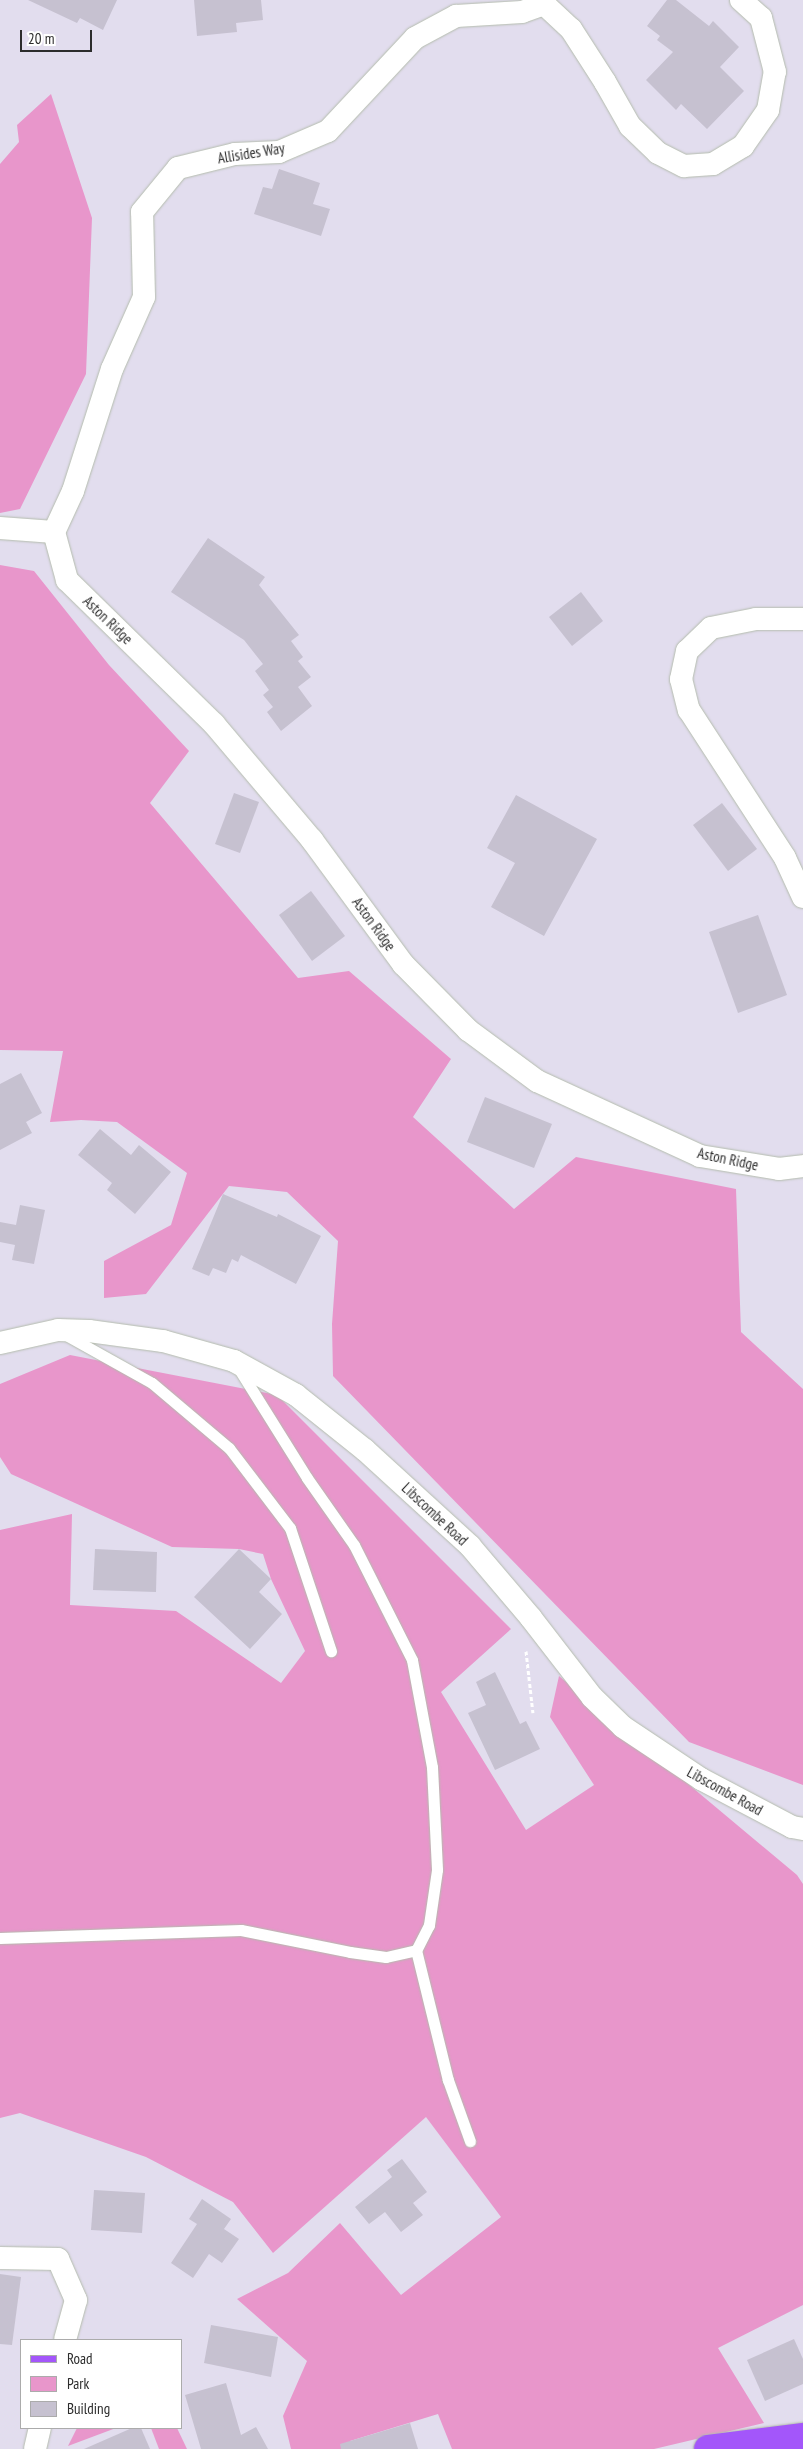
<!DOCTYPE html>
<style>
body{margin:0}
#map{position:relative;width:803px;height:2449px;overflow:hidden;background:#e2ddee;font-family:"PT Sans Narrow",sans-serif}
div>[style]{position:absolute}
.green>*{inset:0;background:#e896cb}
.building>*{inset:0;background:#c6c1d0}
.path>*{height:3px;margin-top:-1.5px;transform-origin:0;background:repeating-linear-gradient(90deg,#fff 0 4px,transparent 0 6.5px)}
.roads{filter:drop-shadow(0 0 1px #b4bcad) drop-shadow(0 0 1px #b4bcad)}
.lane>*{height:11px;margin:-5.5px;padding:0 5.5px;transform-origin:5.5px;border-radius:5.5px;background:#fff}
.street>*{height:22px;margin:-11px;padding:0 11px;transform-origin:11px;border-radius:11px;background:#fff}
.primary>*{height:28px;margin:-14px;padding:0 14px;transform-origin:14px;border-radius:14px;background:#a356fa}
span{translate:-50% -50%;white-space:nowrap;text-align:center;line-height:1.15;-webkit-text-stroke:4px #fff;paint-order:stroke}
.street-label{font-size:15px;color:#2c2c2c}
.legend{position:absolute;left:20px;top:2339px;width:162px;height:90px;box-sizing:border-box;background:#fff;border:1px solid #ababab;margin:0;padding:6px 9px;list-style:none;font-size:15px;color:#2c2c2c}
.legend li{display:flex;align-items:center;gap:10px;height:25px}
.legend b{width:25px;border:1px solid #ababab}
.scale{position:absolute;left:20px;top:30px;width:72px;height:22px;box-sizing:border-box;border:2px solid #2c2c2c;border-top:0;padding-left:6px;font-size:15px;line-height:18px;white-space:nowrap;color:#2c2c2c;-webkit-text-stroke:4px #fff;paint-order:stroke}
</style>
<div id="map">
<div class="green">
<div style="clip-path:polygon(51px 94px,92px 218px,86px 374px,20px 509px,0 513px,0 164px,19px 142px,17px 125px)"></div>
<div style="clip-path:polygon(0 565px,34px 571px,109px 665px,189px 751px,150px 803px,298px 978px,349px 971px,451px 1059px,413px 1117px,514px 1209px,576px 1157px,736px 1189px,741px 1332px,803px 1389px,803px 1785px,689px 1742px,333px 1376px,332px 1324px,338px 1241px,287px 1192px,229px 1186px,146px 1294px,104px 1298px,104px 1261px,171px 1225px,187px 1173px,117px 1122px,81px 1120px,50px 1122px,63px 1051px,0 1050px)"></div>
<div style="clip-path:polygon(70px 1355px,277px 1395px,511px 1629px,441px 1692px,526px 1830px,594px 1785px,550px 1717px,559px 1676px,797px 1875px,803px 1884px,803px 2305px,718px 2348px,764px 2423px,654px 2449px,452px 2449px,438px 2414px,350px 2441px,352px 2449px,291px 2449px,283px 2416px,307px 2361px,237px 2299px,288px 2273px,340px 2223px,401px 2295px,501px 2217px,426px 2117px,273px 2253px,233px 2202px,146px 2157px,20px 2113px,0 2118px,0 1530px,72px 1514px,70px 1605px,176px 1611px,281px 1683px,305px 1651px,271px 1579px,263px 1554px,239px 1549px,172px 1547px,11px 1474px,0 1457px,0 1384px)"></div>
<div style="clip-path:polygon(77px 2428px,116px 2428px,68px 2446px)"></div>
<div style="clip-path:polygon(151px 2428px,177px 2428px,187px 2449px,159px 2449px)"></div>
</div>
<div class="building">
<div style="clip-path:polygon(28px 0,117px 0,103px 30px,80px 18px,77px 23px)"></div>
<div style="clip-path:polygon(194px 0,261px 0,263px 20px,236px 23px,237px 32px,197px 36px)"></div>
<div style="clip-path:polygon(667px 0,676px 0,709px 26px,713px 21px,739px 47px,720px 67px,744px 91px,707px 129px,681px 104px,676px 110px,646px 80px,673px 52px,657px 40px,660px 36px,647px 26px)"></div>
<div style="clip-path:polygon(279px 169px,320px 183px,313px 204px,330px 209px,321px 236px,254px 214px,263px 187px,272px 189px)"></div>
<div style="clip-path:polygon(208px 538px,265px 577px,259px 585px,299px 635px,291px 641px,303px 657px,298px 661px,311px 677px,298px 687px,312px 706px,281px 731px,267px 712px,273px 707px,263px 695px,269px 690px,255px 671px,263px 664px,244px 640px,171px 592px)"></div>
<div style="clip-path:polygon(581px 592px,603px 621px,572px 646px,549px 617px)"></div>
<div style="clip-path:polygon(234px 793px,259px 802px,240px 853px,215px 844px)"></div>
<div style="clip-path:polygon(516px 795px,597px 839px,544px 936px,491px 907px,515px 863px,487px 848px)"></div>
<div style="clip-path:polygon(722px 803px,757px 849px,728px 871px,693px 825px)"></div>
<div style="clip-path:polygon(311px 891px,345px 936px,312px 961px,279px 915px)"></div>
<div style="clip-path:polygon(758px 915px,787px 995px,738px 1013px,709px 932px)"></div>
<div style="clip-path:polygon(21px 1073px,42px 1113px,26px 1122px,32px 1133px,0 1150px,0 1084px)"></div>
<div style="clip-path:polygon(485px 1097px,552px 1124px,534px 1168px,467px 1142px)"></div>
<div style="clip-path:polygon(100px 1129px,131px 1155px,139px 1145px,171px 1172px,135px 1214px,107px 1190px,112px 1183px,78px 1155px)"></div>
<div style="clip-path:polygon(223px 1194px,277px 1217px,278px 1214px,321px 1236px,296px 1284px,241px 1255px,238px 1262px,232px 1259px,226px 1273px,213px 1268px,209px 1276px,192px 1269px)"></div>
<div style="clip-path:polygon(20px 1205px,45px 1210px,34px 1264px,12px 1260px,15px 1245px,0 1242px,0 1222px,16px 1225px)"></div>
<div style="clip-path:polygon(95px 1549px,157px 1552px,156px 1592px,93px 1590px)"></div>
<div style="clip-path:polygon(239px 1549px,271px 1579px,259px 1592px,282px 1614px,250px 1649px,194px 1597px)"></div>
<div style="clip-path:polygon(495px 1672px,520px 1724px,526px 1721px,540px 1749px,495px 1770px,468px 1713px,486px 1705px,476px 1682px)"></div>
<div style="clip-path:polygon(402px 2159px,427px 2192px,413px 2203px,423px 2215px,401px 2232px,385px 2212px,369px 2224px,355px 2207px,392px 2177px,387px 2170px)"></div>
<div style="clip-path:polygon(94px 2190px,145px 2193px,142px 2233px,91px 2230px)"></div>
<div style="clip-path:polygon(202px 2199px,231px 2219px,224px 2229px,239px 2239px,222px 2263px,209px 2254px,193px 2278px,171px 2263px,197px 2224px,189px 2219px)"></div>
<div style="clip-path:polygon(0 2274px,21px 2277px,12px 2345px,0 2344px)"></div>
<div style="clip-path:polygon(211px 2325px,278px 2337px,271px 2377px,204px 2363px)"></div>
<div style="clip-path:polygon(794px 2339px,803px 2359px,803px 2384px,765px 2401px,747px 2360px)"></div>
<div style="clip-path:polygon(226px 2383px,241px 2435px,256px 2427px,268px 2449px,201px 2449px,185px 2395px)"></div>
<div style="clip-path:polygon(410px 2423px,418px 2449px,341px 2449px,340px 2444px)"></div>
<div style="clip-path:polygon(132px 2428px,141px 2428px,150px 2449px,84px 2449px)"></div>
</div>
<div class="path">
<div style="left:526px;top:1651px;width:62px;rotate:83.6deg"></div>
</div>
<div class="roads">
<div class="lane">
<div style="left:66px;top:1335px;width:98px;rotate:29.2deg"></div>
<div style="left:152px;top:1383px;width:101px;rotate:40.2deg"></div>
<div style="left:229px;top:1448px;width:101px;rotate:52.7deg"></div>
<div style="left:290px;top:1528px;width:130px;rotate:71.6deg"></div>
<div style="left:239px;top:1369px;width:128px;rotate:58deg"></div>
<div style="left:307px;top:1478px;width:82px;rotate:55deg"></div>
<div style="left:354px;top:1545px;width:129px;rotate:63.2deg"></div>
<div style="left:412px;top:1660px;width:109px;rotate:79.4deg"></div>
<div style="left:432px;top:1767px;width:103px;rotate:87.2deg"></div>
<div style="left:437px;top:1870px;width:56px;rotate:98.3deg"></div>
<div style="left:429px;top:1925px;width:28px;rotate:117deg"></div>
<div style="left:416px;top:1950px;width:134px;rotate:76.2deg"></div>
<div style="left:448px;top:2080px;width:65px;rotate:70.2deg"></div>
<div style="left:0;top:1938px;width:241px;rotate:-1.9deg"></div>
<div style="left:241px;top:1930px;width:111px;rotate:11.4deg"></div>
<div style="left:350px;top:1952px;width:36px;rotate:8deg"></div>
<div style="left:386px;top:1957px;width:31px;rotate:-13deg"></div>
</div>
<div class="street">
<div style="left:544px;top:4px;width:37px;rotate:43deg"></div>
<div style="left:571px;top:29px;width:63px;rotate:57.3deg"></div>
<div style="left:605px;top:82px;width:51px;rotate:60.4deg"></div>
<div style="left:630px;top:126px;width:39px;rotate:44deg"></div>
<div style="left:658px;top:153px;width:29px;rotate:27deg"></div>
<div style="left:684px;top:166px;width:29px;rotate:-4deg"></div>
<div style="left:713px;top:164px;width:35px;rotate:-31deg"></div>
<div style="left:743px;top:146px;width:44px;rotate:-55.2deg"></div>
<div style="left:768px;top:110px;width:39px;rotate:-80deg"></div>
<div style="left:775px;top:72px;width:56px;rotate:-104.5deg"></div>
<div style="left:761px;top:18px;width:27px;rotate:-138deg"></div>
<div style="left:0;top:528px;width:54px;rotate:4.2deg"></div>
<div style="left:54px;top:532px;width:50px;rotate:74.8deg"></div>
<div style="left:67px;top:580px;width:206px;rotate:44.4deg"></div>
<div style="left:214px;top:724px;width:152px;rotate:49.8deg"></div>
<div style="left:312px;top:840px;width:154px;rotate:53.7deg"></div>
<div style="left:403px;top:964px;width:93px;rotate:45.4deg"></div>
<div style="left:468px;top:1030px;width:86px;rotate:36.5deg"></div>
<div style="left:537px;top:1081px;width:179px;rotate:24.7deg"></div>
<div style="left:700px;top:1156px;width:80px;rotate:9.3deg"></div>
<div style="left:779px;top:1169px;width:24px;rotate:-7deg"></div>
<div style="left:54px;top:532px;width:45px;rotate:-65.1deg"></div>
<div style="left:73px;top:491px;width:128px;rotate:-72.3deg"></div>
<div style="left:112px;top:369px;width:79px;rotate:-66deg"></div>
<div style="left:144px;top:297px;width:85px;rotate:-91.3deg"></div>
<div style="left:142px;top:212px;width:57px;rotate:-50.7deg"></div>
<div style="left:178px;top:168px;width:59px;rotate:-13.8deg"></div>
<div style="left:235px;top:154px;width:44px;rotate:-2.6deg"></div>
<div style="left:279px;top:152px;width:53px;rotate:-23.2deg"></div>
<div style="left:328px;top:131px;width:127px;rotate:-46.9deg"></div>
<div style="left:415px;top:38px;width:47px;rotate:-28.2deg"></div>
<div style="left:456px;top:16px;width:66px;rotate:-3.5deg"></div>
<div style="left:522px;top:12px;width:23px;rotate:-20deg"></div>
<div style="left:544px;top:4px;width:4px;rotate:-76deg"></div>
<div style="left:803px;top:619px;width:47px;rotate:180deg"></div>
<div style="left:756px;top:619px;width:46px;rotate:168.7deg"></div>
<div style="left:711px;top:628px;width:33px;rotate:136deg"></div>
<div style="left:687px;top:651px;width:29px;rotate:102deg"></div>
<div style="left:681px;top:679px;width:32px;rotate:76deg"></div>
<div style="left:689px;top:710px;width:176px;rotate:57deg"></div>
<div style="left:785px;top:858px;width:43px;rotate:65.2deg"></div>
<div style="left:0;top:1343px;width:59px;rotate:-12.6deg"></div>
<div style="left:58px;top:1330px;width:31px;rotate:2deg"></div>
<div style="left:89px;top:1331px;width:75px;rotate:7.7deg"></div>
<div style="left:163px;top:1341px;width:74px;rotate:15.7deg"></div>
<div style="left:234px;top:1361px;width:71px;rotate:28.7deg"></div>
<div style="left:296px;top:1395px;width:88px;rotate:38.6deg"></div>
<div style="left:365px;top:1450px;width:142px;rotate:42.4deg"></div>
<div style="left:470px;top:1546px;width:94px;rotate:49.7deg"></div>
<div style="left:531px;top:1618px;width:100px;rotate:52.3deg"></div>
<div style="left:592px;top:1697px;width:43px;rotate:44.1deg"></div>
<div style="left:623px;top:1727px;width:94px;rotate:33.7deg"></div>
<div style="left:701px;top:1779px;width:103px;rotate:27.8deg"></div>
<div style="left:792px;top:1827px;width:11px;rotate:10deg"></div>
<div style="left:0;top:2258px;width:58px;rotate:1deg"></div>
<div style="left:58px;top:2259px;width:45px;rotate:66.3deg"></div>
<div style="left:76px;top:2300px;width:41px;rotate:105.4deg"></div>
<div style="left:35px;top:2449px;width:22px;rotate:-77deg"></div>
</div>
<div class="primary">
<div style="left:708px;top:2449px;width:96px;rotate:-7.2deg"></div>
</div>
</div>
<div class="street-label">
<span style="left:251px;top:153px;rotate:-9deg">Allisides Way</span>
<span style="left:108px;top:620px;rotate:44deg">Aston Ridge</span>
<span style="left:374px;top:924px;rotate:54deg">Aston Ridge</span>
<span style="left:728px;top:1159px;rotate:12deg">Aston Ridge</span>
<span style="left:435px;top:1514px;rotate:43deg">Libscombe Road</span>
<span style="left:725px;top:1791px;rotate:29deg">Libscombe Road</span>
</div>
<ul class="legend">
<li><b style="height:6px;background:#a356fa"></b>Road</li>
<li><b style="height:14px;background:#e896cb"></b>Park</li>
<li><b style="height:14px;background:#c6c1d0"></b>Building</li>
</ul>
<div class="scale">20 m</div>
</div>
